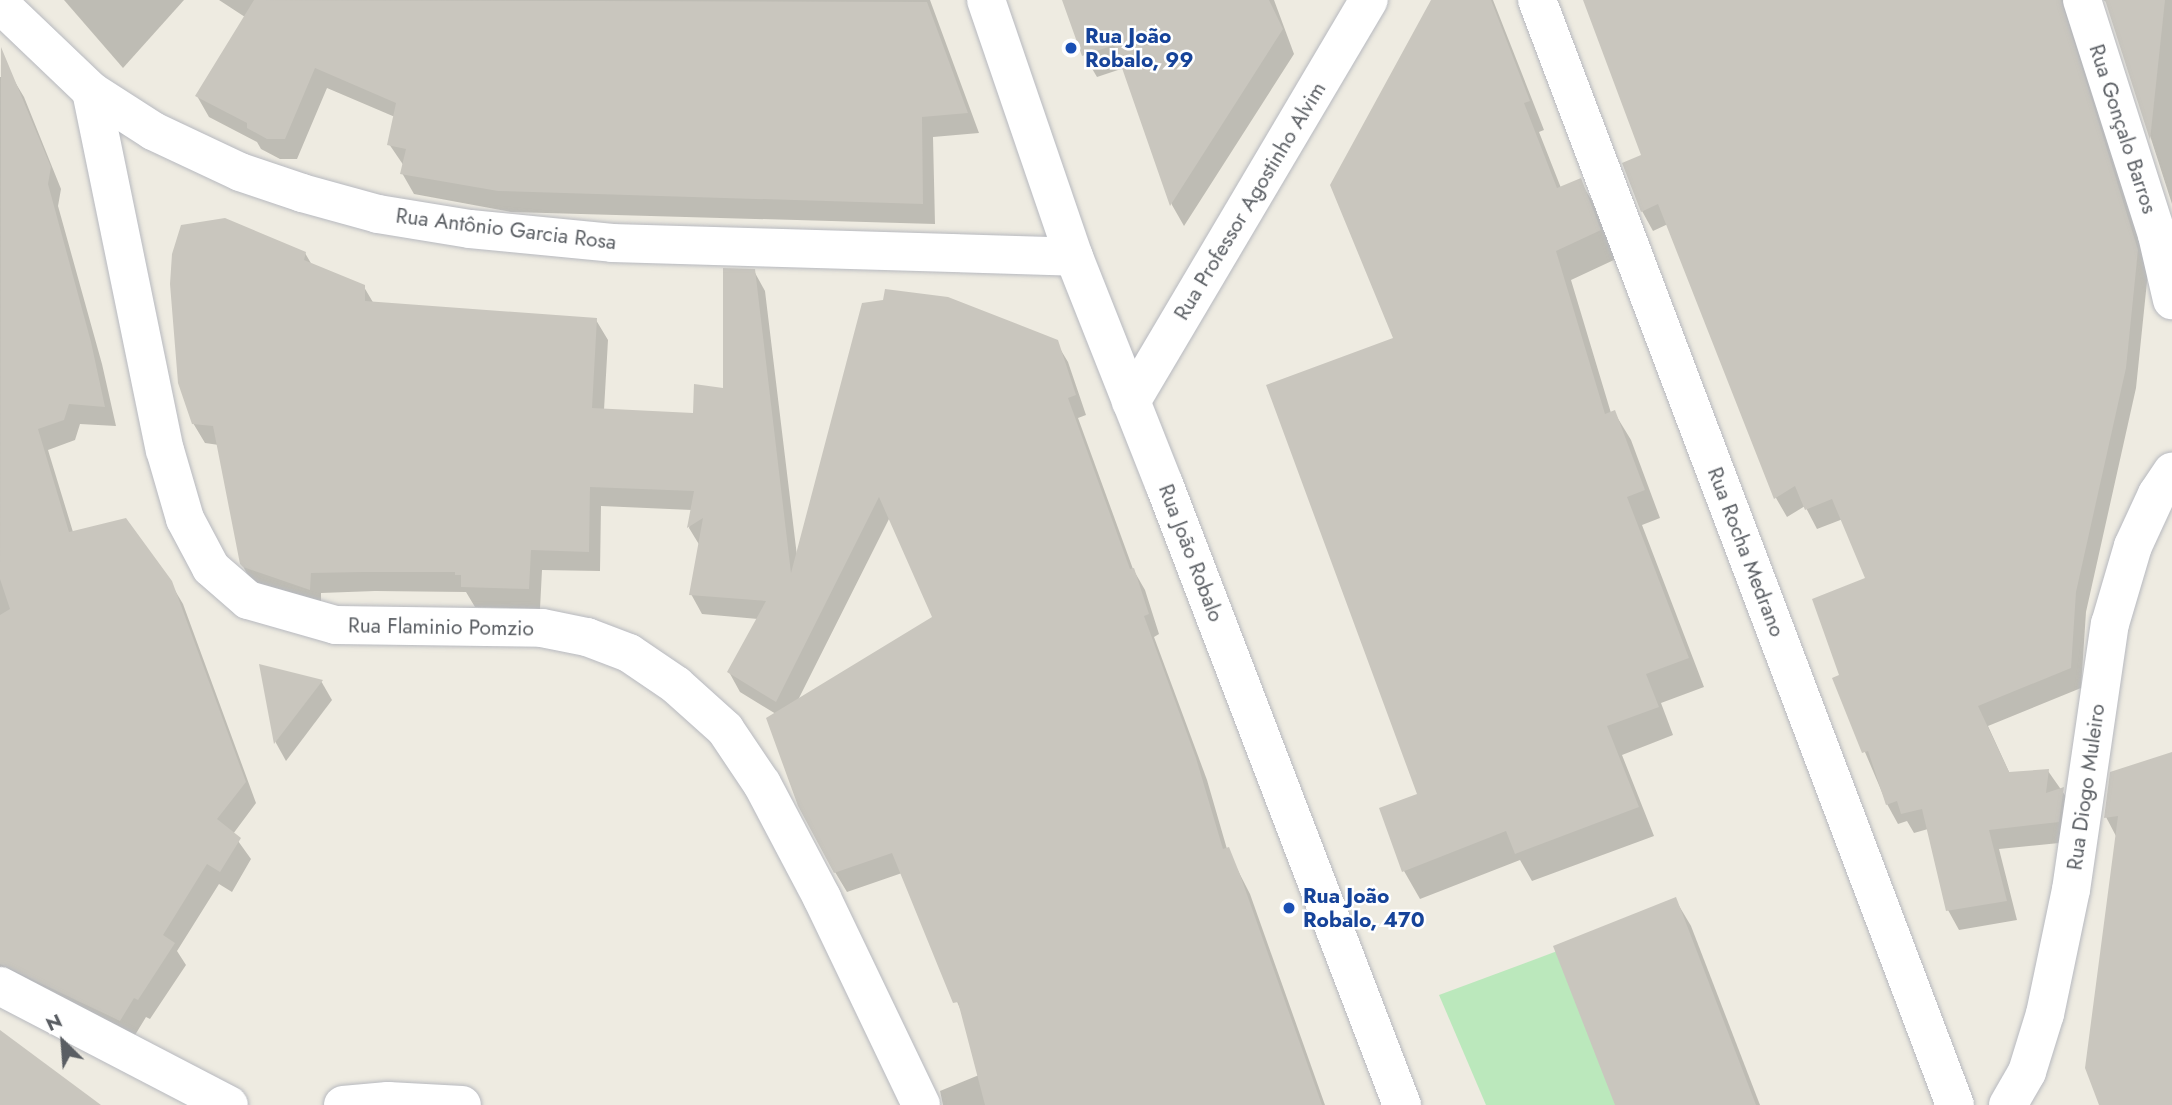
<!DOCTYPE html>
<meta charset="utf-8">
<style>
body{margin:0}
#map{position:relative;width:2172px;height:1105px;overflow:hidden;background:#eeebe1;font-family:Jost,sans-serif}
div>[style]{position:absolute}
.green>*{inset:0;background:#bbe8bc}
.shadow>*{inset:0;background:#0003}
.building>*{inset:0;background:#c9c6be}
.roads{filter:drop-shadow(0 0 2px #b7b9bf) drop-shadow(0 0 2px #b7b9bf)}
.minor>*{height:38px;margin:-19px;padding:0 19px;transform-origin:19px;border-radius:19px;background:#fff}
.dots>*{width:19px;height:19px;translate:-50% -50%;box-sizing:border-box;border:4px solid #fff;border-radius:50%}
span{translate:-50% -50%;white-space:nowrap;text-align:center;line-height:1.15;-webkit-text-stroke:5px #fff;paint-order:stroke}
.transit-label{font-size:21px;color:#164399;font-weight:700}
.left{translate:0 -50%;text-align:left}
.street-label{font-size:21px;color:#5a5e63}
.north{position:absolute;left:28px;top:1007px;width:70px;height:70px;-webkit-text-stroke:5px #fff;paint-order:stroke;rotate:335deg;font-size:19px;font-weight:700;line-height:28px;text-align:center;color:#5a5e63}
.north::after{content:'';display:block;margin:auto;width:24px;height:32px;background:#5a5e63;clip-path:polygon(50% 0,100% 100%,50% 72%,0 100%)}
</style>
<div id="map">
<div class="green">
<div style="clip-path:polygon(1560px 950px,1622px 1105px,1486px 1105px,1439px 995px)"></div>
</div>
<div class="shadow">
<div style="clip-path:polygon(64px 0,184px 0,123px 68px)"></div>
<div style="clip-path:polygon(219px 0,930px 0,979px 133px,933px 137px,935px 224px,511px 212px,414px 194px,402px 173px,404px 166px,389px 144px,395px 117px,327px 88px,297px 159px,280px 159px,261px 149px,257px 142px,209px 117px,197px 96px,245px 17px)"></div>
<div style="clip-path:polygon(1064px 0,1274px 0,1294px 54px,1184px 226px,1172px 205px,1124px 68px,1097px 77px,1084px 55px)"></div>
<div style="clip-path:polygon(1433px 0,1493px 0,1544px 130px,1539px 132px,1561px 188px,1580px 181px,1597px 209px,1616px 259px,1571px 280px,1611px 413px,1614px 412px,1631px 440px,1660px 518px,1642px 525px,1704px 687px,1661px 703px,1673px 735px,1622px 755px,1654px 836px,1532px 881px,1520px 860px,1420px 899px,1404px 871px,1419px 795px,1395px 339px)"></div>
<div style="clip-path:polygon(1586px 0,2085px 0,2148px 272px,2136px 388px,2086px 612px,2081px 688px,1988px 726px,2010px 774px,2048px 771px,2074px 808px,2069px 842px,1999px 849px,2017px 920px,1959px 930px,1948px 910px,1928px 829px,1914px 833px,1907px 821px,1898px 824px,1887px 804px,1834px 679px,1841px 676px,1867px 579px,1843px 519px,1817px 529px,1805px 506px,1787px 517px,1776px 498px,1668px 224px,1653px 231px,1642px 211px,1643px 156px)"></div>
<div style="clip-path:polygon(2103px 0,2172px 0,2172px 204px,2107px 2px)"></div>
<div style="clip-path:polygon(0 77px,12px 77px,24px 97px,61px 189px,58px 206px,102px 364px,116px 426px,80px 424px,75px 440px,48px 450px,73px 532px,170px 582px,183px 604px,256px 803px,233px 834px,251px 859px,232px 892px,219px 884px,177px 951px,186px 965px,150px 1019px,146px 1017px,132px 1040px,0 972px)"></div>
<div style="clip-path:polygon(evenodd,305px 253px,312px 265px,364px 287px,374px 304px,596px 320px,608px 340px,604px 410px,694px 415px,725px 390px,754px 271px,765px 291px,797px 556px,1056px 342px,1068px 362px,1086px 415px,1078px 418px,1133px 569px,1145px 590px,1159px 634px,1154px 637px,1207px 780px,1227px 849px,1250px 894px,1325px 1105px,943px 1105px,940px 1091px,979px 1075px,964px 1018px,902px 873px,847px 892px,835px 872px,776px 714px,740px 692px,729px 672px,758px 619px,702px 614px,691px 594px,700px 546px,689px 528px,692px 510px,601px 506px,600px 571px,542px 570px,540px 609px,475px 607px,466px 592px,375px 591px,321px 593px,321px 609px,253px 584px,241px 563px,219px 445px,205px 443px,193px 423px,305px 253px,890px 517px,934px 617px,798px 700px,890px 517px)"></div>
<div style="clip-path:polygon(261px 666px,321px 681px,332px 700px,286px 761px,276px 743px)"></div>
<div style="clip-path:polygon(2172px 754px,2172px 1105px,2101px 1105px,2117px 838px,2106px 817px)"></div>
<div style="clip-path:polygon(1675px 899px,1691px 926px,1760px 1105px,1617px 1105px)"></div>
</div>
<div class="building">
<div style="clip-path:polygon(254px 0,927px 2px,968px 113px,922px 117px,923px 204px,498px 191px,400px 174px,406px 149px,387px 145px,396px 103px,315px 68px,285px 139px,267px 139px,247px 128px,247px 123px,195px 96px)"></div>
<div style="clip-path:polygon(1062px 0,1269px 0,1283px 29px,1170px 206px,1114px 45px,1082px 56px)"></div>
<div style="clip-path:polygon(1431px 0,1491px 0,1530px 101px,1524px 103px,1557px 188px,1581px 178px,1601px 230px,1556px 251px,1605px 414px,1615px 410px,1645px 490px,1627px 497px,1689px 658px,1646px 674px,1659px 707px,1607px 726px,1639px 807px,1515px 854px,1506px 831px,1402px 872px,1379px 808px,1417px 794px,1266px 385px,1393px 338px,1330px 185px)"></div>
<div style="clip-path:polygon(1583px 0,2061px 0,2138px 250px,2126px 368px,2076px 592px,2071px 668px,1978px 706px,2009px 772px,2049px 769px,2046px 793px,2064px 787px,2059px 822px,1989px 830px,2007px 901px,1946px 911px,1922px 809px,1901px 814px,1897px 801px,1886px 805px,1868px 751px,1862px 753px,1832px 678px,1839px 675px,1812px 599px,1865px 578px,1832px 499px,1805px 510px,1795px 486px,1774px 499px,1658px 204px,1641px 212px,1622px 163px,1641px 155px)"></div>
<div style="clip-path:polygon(2105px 0,2165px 0,2150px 140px)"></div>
<div style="clip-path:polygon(1px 47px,51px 167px,48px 184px,91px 342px,105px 407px,69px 404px,64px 420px,38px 429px,69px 532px,126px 518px,172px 581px,246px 782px,217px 819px,241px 838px,220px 872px,207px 864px,163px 935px,175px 943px,138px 1000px,134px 998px,120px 1021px,0 964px,0 615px,10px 609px,0 579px)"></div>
<div style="clip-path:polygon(225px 218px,306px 252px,304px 260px,365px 285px,365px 301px,597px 318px,592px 408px,693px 413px,694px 384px,723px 388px,723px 268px,755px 269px,791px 573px,862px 303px,883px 300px,885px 289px,948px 297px,1058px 340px,1076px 395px,1068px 398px,1130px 569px,1134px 568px,1149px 614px,1144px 616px,1196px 758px,1223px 849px,1229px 847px,1239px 872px,1322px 1105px,985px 1105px,958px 1002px,953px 1003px,892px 853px,834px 873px,798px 806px,766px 718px,932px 617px,879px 497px,776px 702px,727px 672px,766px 601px,689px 595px,703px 518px,687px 528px,694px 491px,590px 487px,589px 552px,531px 550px,529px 589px,461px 587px,461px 575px,455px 575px,455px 572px,363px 572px,311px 573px,310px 590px,243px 567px,240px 564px,213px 426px,192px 424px,178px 383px,170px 284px,172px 254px,181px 225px)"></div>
<div style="clip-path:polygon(259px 664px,323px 680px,274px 744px)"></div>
<div style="clip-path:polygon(2172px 752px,2172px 1105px,2099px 1105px,2085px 1068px,2118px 816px,2104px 818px,2110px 772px)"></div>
<div style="clip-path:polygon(1676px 897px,1756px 1105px,1615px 1105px,1553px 946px)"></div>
<div style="clip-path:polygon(0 1030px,101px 1105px,0 1105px)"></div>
</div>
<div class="roads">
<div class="minor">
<div style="left:986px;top:0;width:272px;rotate:71.1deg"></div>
<div style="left:1074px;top:257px;width:244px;rotate:68.4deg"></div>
<div style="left:1164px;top:484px;width:665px;rotate:69.03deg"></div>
<div style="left:1537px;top:0;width:1181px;rotate:69.28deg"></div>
<div style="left:2082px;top:0;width:247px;rotate:72.3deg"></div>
<div style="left:2157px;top:235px;width:67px;rotate:77deg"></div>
<div style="left:0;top:4px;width:126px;rotate:43.7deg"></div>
<div style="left:91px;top:91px;width:74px;rotate:32.8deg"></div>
<div style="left:153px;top:131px;width:96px;rotate:25.2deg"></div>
<div style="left:240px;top:172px;width:65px;rotate:18.7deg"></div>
<div style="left:302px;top:193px;width:79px;rotate:15.4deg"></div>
<div style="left:378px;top:214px;width:93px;rotate:9.3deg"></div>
<div style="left:470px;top:229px;width:143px;rotate:5.6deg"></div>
<div style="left:612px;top:243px;width:462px;rotate:1.7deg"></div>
<div style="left:91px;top:91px;width:367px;rotate:78.4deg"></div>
<div style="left:165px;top:450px;width:72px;rotate:73.8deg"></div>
<div style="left:185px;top:519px;width:55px;rotate:62deg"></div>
<div style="left:211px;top:568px;width:49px;rotate:40.9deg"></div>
<div style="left:248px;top:600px;width:91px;rotate:15.9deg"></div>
<div style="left:336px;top:625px;width:206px;rotate:0.8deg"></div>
<div style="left:542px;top:628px;width:46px;rotate:11.3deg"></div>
<div style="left:587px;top:637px;width:45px;rotate:20.9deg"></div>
<div style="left:629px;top:653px;width:57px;rotate:34.2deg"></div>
<div style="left:676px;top:685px;width:66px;rotate:41.9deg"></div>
<div style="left:725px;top:729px;width:66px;rotate:56.1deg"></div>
<div style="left:762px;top:784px;width:129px;rotate:62.2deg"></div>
<div style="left:822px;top:898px;width:229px;rotate:64.4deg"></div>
<div style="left:1131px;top:402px;width:467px;rotate:-59.4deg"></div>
<div style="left:0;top:986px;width:258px;rotate:27.5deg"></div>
<div style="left:343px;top:1105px;width:45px;rotate:-5.1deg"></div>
<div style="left:388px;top:1101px;width:74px;rotate:3.1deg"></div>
<div style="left:2008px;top:1105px;width:38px;rotate:-60deg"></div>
<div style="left:2027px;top:1072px;width:61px;rotate:-72.8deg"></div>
<div style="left:2045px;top:1014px;width:127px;rotate:-78.2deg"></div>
<div style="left:2071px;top:890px;width:269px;rotate:-81.7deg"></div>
<div style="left:2110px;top:624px;width:81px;rotate:-73.6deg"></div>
<div style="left:2133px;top:546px;width:57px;rotate:-65.2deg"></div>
<div style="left:2157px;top:494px;width:27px;rotate:-56deg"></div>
</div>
</div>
<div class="dots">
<div style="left:1071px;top:48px;background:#1a4fb4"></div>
<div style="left:1289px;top:908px;background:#1a4fb4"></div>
</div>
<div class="transit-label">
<span class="left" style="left:1085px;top:48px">Rua João<br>Robalo, 99</span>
<span class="left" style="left:1303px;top:908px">Rua João<br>Robalo, 470</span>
</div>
<div class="street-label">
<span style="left:2123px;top:129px;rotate:72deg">Rua Gonçalo Barros</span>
<span style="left:1250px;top:201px;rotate:-59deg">Rua Professor Agostinho Alvim</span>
<span style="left:506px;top:229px;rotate:7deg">Rua Antônio Garcia Rosa</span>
<span style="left:1746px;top:552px;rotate:69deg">Rua Rocha Medrano</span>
<span style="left:1191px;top:553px;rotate:69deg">Rua João Robalo</span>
<span style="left:441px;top:627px;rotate:1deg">Rua Flaminio Pomzio</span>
<span style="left:2086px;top:787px;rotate:-82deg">Rua Diogo Muleiro</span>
</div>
<div class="north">N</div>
</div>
